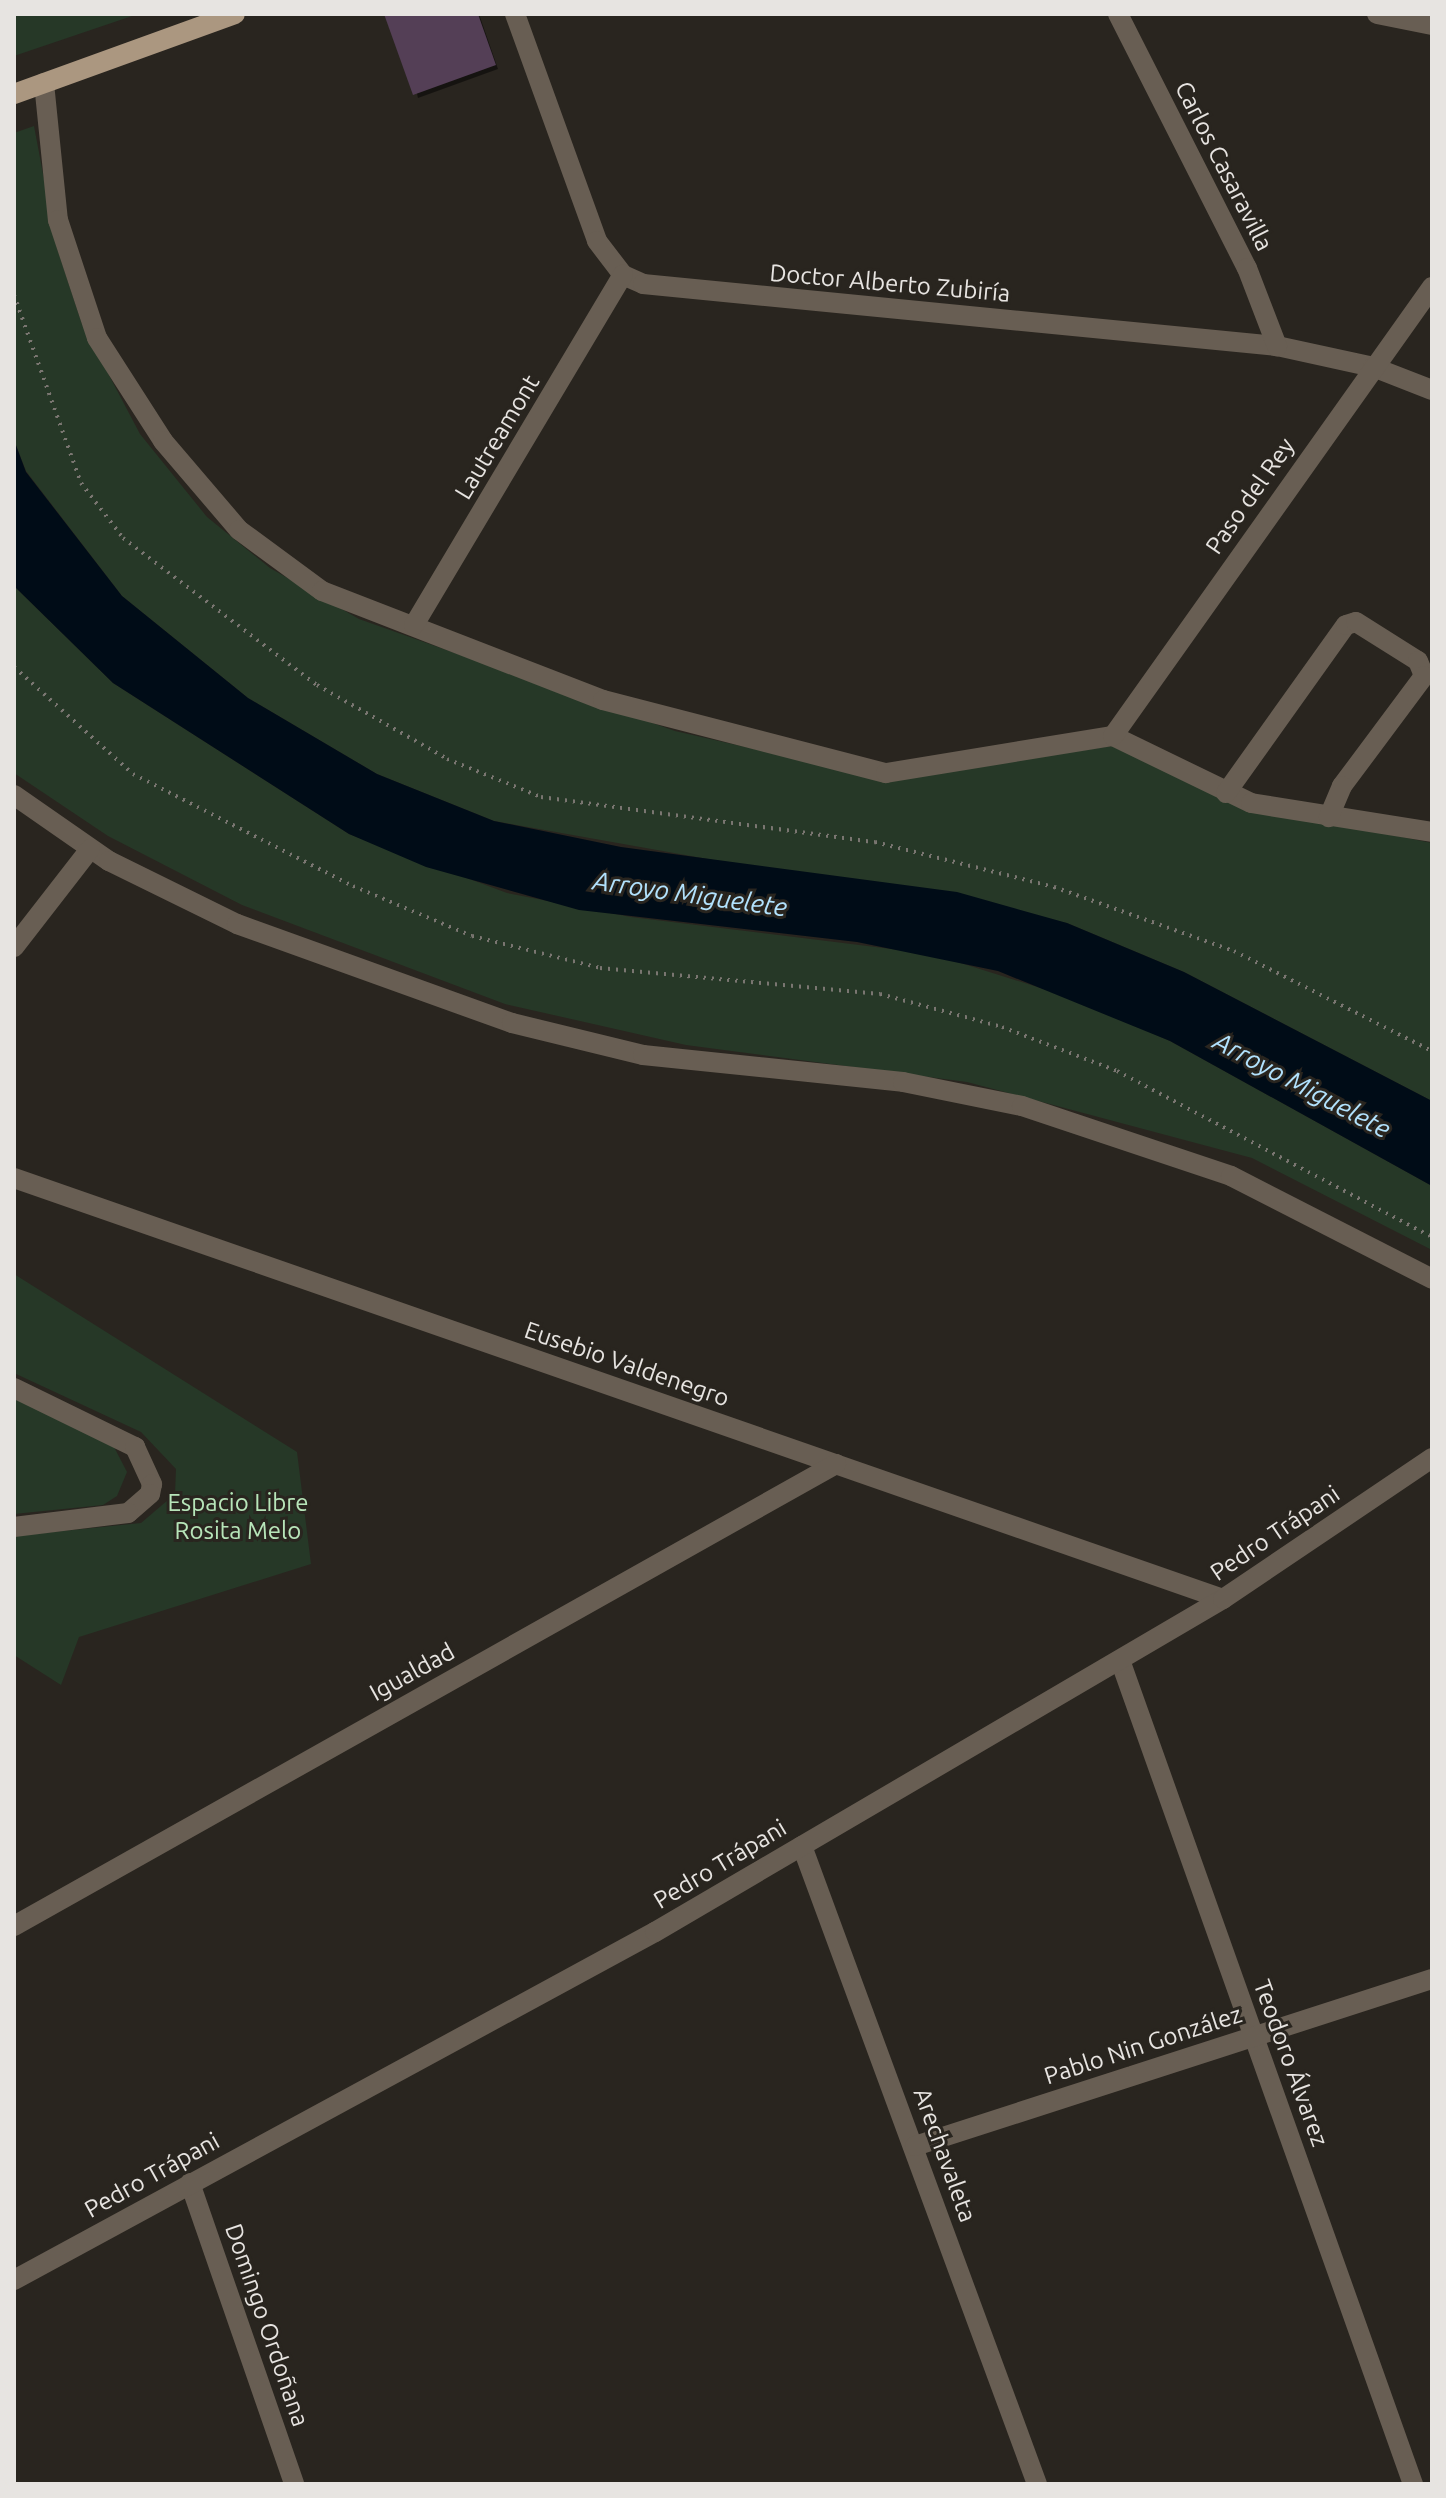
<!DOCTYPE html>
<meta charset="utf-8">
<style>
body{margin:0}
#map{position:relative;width:1446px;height:2498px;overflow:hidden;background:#29251f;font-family:Ubuntu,sans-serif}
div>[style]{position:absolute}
.green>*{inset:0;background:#263827}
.water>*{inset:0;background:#000c17}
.shadow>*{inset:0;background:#0007}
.building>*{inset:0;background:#543f56}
.path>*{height:4px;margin-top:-2px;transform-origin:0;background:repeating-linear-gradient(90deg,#7a7671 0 2px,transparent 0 8px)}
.minor>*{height:20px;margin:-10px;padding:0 10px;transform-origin:10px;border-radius:10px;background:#685e53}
.major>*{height:20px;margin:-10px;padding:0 10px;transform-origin:10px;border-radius:10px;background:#ab9780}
span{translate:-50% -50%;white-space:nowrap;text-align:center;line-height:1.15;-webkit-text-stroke:6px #29251f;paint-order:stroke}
.street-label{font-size:24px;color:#e7e4e1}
.park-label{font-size:24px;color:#b7e5b9}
.water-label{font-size:26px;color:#b2e2fd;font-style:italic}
.frame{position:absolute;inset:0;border:16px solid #e7e4e1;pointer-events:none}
</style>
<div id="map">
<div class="green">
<div style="clip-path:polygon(14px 14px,138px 14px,14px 56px)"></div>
<div style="clip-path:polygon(34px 126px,57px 248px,82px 324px,140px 434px,207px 517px,270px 568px,359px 619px,675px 731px,887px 779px,1112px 746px,1232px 803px,1432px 843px,1432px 1101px,1184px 972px,1067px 923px,494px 821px,377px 774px,248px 698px,122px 596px,26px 471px,14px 440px,14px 133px)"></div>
<div style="clip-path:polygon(14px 586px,113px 683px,349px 834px,507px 893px,631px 917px,932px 954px,1082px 1001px,1170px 1041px,1432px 1186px,1432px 1250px,1252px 1158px,967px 1082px,686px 1045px,505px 1004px,242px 905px,108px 836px,14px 773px)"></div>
<div style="clip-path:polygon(14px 1274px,297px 1452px,311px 1564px,79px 1637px,61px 1685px,14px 1655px,14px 1536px,141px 1523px,175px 1494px,176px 1469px,141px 1432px,14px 1373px)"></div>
<div style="clip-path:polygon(14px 1397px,113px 1445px,127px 1472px,117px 1496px,103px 1505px,14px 1514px)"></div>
</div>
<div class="water">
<div style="clip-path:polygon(14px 440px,26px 472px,122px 596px,248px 698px,377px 774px,494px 821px,621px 847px,957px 892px,1067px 923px,1184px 972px,1432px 1101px,1432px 1186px,1170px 1041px,998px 971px,857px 942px,579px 910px,426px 867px,349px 834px,113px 683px,14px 586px)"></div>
</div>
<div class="shadow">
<div style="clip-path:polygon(398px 14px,479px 14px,498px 69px,418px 98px)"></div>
</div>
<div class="building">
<div style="clip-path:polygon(384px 14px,478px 14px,496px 65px,413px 95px)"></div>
</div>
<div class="path">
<div style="left:14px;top:295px;width:200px;rotate:70.4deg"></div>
<div style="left:81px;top:483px;width:69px;rotate:52.6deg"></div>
<div style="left:123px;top:538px;width:243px;rotate:37.2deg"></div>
<div style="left:317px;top:685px;width:150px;rotate:29.6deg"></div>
<div style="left:447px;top:759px;width:101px;rotate:22deg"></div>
<div style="left:541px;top:797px;width:337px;rotate:7.7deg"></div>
<div style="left:875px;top:842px;width:185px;rotate:14.1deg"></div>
<div style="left:1054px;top:887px;width:191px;rotate:19.6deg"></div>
<div style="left:1234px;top:951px;width:222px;rotate:26.8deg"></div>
<div style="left:14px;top:667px;width:160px;rotate:42deg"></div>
<div style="left:133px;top:774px;width:247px;rotate:27deg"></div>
<div style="left:353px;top:886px;width:129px;rotate:22.8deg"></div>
<div style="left:472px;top:936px;width:132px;rotate:14deg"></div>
<div style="left:600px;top:968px;width:281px;rotate:5.3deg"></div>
<div style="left:880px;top:994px;width:126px;rotate:15.1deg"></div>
<div style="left:1002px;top:1027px;width:123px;rotate:20.9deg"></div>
<div style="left:1117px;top:1071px;width:356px;rotate:27.8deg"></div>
</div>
<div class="minor">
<div style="left:515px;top:14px;width:241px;rotate:70.1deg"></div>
<div style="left:597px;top:241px;width:43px;rotate:52.6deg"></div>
<div style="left:623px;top:275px;width:22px;rotate:24deg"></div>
<div style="left:643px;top:284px;width:637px;rotate:5.59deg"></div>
<div style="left:1277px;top:346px;width:98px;rotate:12.3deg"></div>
<div style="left:1373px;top:367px;width:63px;rotate:21.3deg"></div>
<div style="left:1118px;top:14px;width:285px;rotate:63.1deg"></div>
<div style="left:1247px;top:268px;width:84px;rotate:69deg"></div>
<div style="left:1377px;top:14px;width:56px;rotate:11.3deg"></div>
<div style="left:44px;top:83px;width:138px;rotate:84.2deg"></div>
<div style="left:58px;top:220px;width:124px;rotate:71.7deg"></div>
<div style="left:97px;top:338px;width:122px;rotate:57.3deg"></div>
<div style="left:163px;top:441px;width:117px;rotate:49.5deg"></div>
<div style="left:239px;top:530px;width:103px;rotate:36.3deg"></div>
<div style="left:322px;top:591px;width:301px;rotate:21.2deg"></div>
<div style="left:603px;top:700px;width:292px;rotate:14.5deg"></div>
<div style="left:886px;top:773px;width:230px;rotate:-9.3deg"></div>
<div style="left:1113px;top:736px;width:153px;rotate:25.9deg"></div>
<div style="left:1251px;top:803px;width:183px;rotate:9.1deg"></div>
<div style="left:414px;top:625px;width:408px;rotate:-59.2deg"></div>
<div style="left:1113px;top:736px;width:551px;rotate:-54.61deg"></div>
<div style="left:1226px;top:793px;width:206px;rotate:-54.5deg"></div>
<div style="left:1346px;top:625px;width:10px;rotate:-17deg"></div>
<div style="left:1356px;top:622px;width:73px;rotate:32.2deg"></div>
<div style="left:1418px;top:661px;width:16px;rotate:68deg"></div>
<div style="left:1424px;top:676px;width:137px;rotate:126.7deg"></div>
<div style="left:1342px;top:786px;width:34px;rotate:113deg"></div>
<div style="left:14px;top:795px;width:116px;rotate:34.8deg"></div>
<div style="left:109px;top:861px;width:143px;rotate:26.2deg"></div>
<div style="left:237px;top:924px;width:292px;rotate:19.8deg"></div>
<div style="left:512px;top:1023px;width:135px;rotate:13.7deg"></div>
<div style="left:643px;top:1055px;width:261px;rotate:5.9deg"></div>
<div style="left:903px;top:1082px;width:121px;rotate:11.4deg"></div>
<div style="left:1022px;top:1106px;width:220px;rotate:18.5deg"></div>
<div style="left:1231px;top:1176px;width:226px;rotate:27.1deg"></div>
<div style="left:14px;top:947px;width:124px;rotate:-52.2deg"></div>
<div style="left:14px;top:1178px;width:1280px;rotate:19.2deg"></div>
<div style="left:14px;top:1388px;width:135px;rotate:26deg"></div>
<div style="left:135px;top:1447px;width:41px;rotate:65.3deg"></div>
<div style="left:152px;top:1484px;width:10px;rotate:101deg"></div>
<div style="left:150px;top:1494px;width:29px;rotate:139deg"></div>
<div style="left:128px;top:1513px;width:115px;rotate:173deg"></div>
<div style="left:1120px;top:1660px;width:875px;rotate:70.43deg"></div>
<div style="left:802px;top:1846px;width:680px;rotate:69.78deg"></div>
<div style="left:14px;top:1926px;width:943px;rotate:-29.34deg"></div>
<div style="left:915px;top:2146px;width:543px;rotate:-17.9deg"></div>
<div style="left:190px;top:2183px;width:318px;rotate:70.9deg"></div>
<div style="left:14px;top:2280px;width:729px;rotate:-28.5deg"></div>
<div style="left:655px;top:1932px;width:658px;rotate:-30.38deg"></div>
<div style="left:1223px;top:1599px;width:252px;rotate:-34deg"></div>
</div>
<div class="major">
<div style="left:14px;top:94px;width:235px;rotate:-19.9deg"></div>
</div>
<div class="street-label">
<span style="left:1224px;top:166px;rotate:63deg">Carlos Casaravilla</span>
<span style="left:890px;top:283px;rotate:5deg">Doctor Alberto Zubiría</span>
<span style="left:497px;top:437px;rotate:-59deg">Lautreamont</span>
<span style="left:1250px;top:496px;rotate:-55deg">Paso del Rey</span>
<span style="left:627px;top:1364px;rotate:19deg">Eusebio Valdenegro</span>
<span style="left:1275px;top:1533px;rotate:-34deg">Pedro Trápani</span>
<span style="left:412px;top:1672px;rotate:-29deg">Igualdad</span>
<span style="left:720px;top:1864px;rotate:-31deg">Pedro Trápani</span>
<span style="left:1143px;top:2045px;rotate:-18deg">Pablo Nin González</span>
<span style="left:1291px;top:2063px;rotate:70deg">Teodoro Álvarez</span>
<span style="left:945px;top:2155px;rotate:70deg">Arechavaleta</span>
<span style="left:152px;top:2175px;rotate:-29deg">Pedro Trápani</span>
<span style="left:267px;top:2325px;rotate:71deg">Domingo Ordoñana</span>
</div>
<div class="park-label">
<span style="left:238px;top:1517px">Espacio Libre<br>Rosita Melo</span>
</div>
<div class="water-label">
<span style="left:690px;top:894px;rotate:8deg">Arroyo Miguelete</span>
<span style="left:1302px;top:1085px;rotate:28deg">Arroyo Miguelete</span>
</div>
<div class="frame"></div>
</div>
